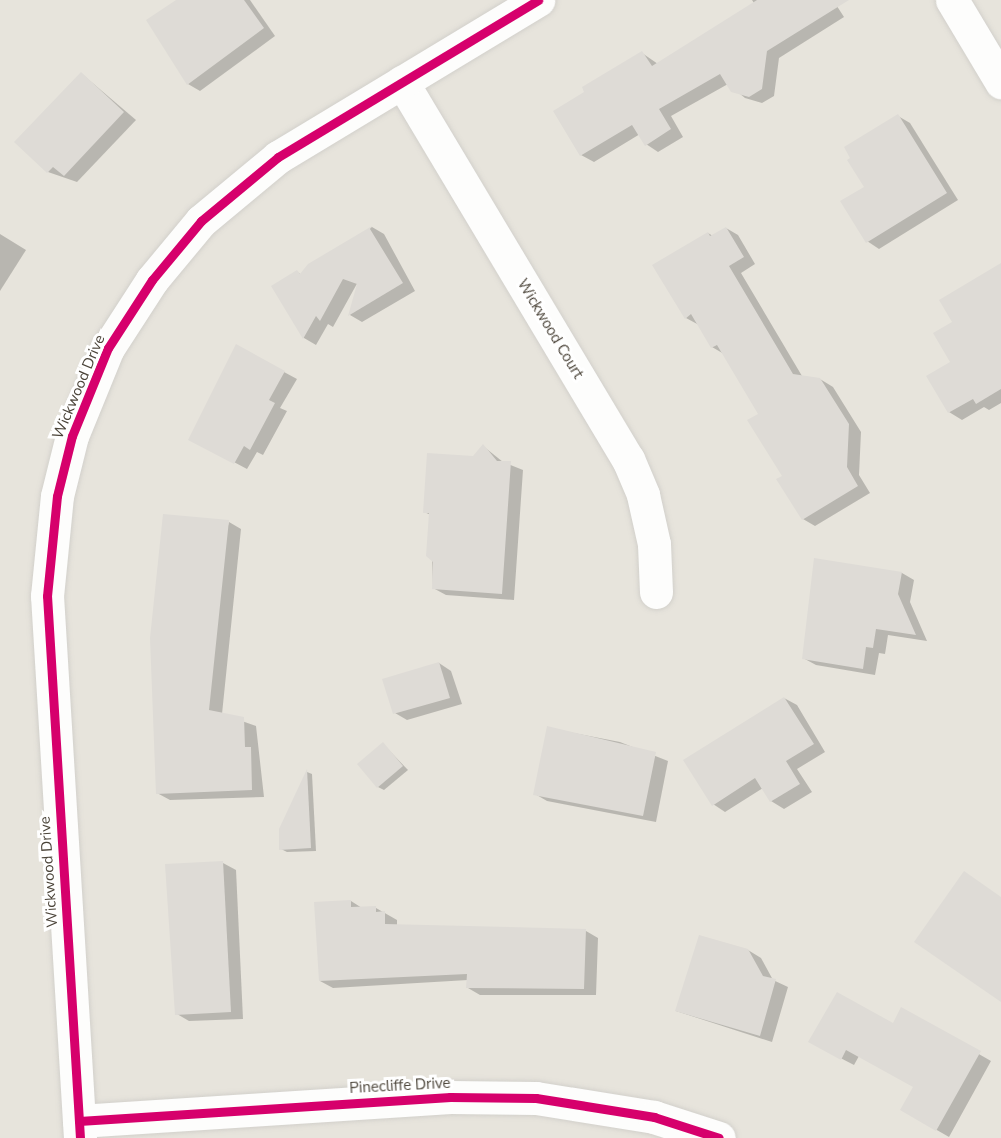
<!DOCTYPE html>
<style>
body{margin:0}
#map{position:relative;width:1001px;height:1138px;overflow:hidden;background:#f4f2ee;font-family:"Nunito Sans",sans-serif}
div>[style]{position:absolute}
.residential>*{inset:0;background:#e7e4dc}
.shadow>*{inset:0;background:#0003}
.building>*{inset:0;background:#dedbd6}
.roads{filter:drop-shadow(0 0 2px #d2d0cb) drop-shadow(0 0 2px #d2d0cb)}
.minor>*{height:33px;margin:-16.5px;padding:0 16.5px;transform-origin:16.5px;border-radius:16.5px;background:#fdfdfc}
.cycleway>*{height:9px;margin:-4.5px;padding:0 4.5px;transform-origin:4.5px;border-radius:4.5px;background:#d6006c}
span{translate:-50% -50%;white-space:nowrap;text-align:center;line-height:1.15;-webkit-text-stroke:6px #fff;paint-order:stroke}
.street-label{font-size:15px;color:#4b4439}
</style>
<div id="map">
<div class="residential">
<div style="clip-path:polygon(0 0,1001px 0,1001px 1138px,0 1138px)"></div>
</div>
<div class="shadow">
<div style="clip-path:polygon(203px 0,250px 0,275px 36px,200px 91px,188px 84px)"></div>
<div style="clip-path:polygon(752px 0,833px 0,844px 17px,779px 58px,774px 96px,762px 103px,745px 98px,728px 84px,671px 116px,683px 137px,658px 152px,646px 144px,640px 134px,594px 162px,581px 155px,586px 93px,642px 53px,658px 64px,754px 3px)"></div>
<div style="clip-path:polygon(82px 74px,136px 120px,77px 182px,48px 172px)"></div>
<div style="clip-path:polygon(898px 116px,910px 123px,958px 200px,879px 249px,867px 241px,867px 187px)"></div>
<div style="clip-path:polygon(372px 227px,384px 234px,415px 291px,362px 322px,350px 315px,359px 280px,333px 327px,328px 324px,316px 345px,304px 338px,273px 286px,297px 272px,302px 275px,309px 265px)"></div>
<div style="clip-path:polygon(726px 228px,738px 235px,755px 264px,741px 273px,802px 376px,820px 379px,833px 387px,861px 432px,859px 475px,870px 493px,815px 526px,803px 519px,760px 414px,724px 354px,712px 347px,699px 325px,686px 318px,708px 233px,713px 236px)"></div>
<div style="clip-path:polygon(0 234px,26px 250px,0 291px)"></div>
<div style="clip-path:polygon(1001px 271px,1001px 403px,989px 410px,984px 407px,962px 420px,949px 412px,928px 376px,952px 362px,954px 323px)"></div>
<div style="clip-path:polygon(284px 372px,297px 379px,280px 408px,287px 411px,263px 455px,257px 452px,247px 469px,200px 444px)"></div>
<div style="clip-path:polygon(483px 446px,503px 462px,523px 470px,514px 600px,446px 595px,433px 588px,431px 515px,424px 512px)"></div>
<div style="clip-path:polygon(229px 522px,241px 529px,222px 714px,256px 726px,264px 797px,170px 800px,157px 793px)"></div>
<div style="clip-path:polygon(815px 559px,902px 573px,914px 580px,910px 602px,927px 641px,888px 635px,885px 654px,879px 653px,875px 675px,816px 665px,803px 658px)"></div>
<div style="clip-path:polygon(439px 663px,451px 671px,462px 704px,407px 720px,395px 713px)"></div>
<div style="clip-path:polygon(784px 698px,797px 705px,825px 752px,797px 769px,812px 792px,784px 809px,771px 801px,763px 788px,725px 812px,713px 804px)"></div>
<div style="clip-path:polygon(548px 728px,620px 742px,668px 761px,656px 822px,547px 801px,535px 794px)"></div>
<div style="clip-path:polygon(383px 744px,408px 770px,384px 790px,378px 787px)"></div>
<div style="clip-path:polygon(307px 772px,312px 774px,316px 851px,287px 852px,281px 849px,280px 829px)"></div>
<div style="clip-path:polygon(223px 863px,236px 870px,243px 1019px,189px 1021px,177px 1014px,167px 866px)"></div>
<div style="clip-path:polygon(351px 901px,362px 908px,376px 908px,397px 920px,397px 926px,586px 931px,598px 938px,596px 995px,480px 995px,468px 988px,468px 980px,333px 988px,320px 981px)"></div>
<div style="clip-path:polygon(748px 950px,761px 958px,773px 980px,788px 987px,772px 1042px,676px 1011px)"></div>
<div style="clip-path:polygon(902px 1010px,991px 1061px,949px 1137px,902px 1110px,915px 1087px,859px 1056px,854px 1065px,823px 1049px,893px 1025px)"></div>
</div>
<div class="building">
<div style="clip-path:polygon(176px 0,244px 0,264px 28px,187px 85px,146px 20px)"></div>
<div style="clip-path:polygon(757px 0,849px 0,767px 51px,762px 89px,749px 97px,731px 92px,720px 74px,659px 109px,671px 129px,645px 146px,632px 125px,580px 156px,553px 111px,584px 92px,582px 87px,642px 51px,652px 66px)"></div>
<div style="clip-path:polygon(81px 72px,124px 112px,64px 176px,53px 167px,47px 173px,14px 142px)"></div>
<div style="clip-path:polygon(898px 114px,947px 193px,866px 243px,840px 201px,864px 187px,847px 160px,850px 158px,844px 147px)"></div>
<div style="clip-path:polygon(372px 226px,370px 229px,403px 283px,348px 316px,357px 284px,343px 279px,320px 321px,316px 316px,303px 339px,271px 286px,297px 270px,300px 274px,308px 264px)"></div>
<div style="clip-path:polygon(726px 227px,744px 257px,729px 266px,793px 374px,820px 378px,849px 424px,847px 467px,858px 486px,802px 520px,776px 479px,782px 476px,747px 420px,758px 414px,717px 345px,711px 348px,691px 314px,685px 319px,652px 265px,708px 232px,710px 236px)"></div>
<div style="clip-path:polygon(1001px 263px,1001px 389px,976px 404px,973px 399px,948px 413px,926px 376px,950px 362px,933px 333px,952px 322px,939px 300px)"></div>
<div style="clip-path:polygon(236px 344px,285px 371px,269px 400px,275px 403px,250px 450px,244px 446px,234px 464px,188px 440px)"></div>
<div style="clip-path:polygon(483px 444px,497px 461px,511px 461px,502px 594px,432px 589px,433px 562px,426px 556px,429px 513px,423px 513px,427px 453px,473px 456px)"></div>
<div style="clip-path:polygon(163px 514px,229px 520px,209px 710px,244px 717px,245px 747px,251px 747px,252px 790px,156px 794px,150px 638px)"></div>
<div style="clip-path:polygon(814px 558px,902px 572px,898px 594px,916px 635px,876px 629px,873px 648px,866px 647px,863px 669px,802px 659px)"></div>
<div style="clip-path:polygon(439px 662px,450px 698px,393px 714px,382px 679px)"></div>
<div style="clip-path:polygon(784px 697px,814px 744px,786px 761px,800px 784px,770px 802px,755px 778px,712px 806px,683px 760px)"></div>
<div style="clip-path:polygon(547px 726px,656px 752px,643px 816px,533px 795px)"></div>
<div style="clip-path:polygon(383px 742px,403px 766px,377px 788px,357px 764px)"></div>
<div style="clip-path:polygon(307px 769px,311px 848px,279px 850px,279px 829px)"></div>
<div style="clip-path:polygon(223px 861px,231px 1012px,175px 1015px,165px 864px)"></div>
<div style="clip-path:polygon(964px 871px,1001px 897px,1001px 1002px,914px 942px)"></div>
<div style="clip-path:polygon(351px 900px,351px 907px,376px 906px,376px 912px,385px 911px,385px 924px,586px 929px,584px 989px,466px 988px,467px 974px,319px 981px,314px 902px)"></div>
<div style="clip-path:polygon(699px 935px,748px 949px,763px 976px,776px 979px,760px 1036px,675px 1011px)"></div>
<div style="clip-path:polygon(837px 992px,893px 1023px,901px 1007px,981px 1051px,936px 1131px,900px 1110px,913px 1087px,846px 1050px,841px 1060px,808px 1042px)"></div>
</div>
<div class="roads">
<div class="minor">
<div style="left:952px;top:0;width:96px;rotate:59.1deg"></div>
<div style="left:402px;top:82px;width:440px;rotate:59.1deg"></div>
<div style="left:628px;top:459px;width:39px;rotate:67deg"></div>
<div style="left:643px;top:495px;width:50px;rotate:77.3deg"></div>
<div style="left:654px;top:544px;width:48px;rotate:87.6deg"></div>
<div style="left:79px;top:1121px;width:372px;rotate:-3.7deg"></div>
<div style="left:450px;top:1097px;width:86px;rotate:0.7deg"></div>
<div style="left:536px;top:1098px;width:120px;rotate:9.1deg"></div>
<div style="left:654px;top:1117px;width:68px;rotate:17.9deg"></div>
<div style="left:80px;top:1138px;width:543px;rotate:-93.48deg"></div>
<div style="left:47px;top:596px;width:100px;rotate:-84.3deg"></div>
<div style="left:57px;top:496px;width:62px;rotate:-76deg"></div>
<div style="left:72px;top:436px;width:95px;rotate:-67.8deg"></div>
<div style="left:108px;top:348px;width:81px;rotate:-57.1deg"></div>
<div style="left:152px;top:280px;width:77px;rotate:-50.3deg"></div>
<div style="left:201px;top:221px;width:100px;rotate:-39.7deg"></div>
<div style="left:278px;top:157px;width:304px;rotate:-31.1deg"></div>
</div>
</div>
<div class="cycleway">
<div style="left:79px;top:1121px;width:372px;rotate:-3.7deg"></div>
<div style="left:450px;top:1097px;width:86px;rotate:0.7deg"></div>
<div style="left:536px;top:1098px;width:120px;rotate:9.1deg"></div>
<div style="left:654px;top:1117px;width:68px;rotate:17.9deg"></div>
<div style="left:80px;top:1138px;width:543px;rotate:-93.48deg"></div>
<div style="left:47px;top:596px;width:100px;rotate:-84.3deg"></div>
<div style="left:57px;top:496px;width:62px;rotate:-76deg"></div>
<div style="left:72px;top:436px;width:95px;rotate:-67.8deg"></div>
<div style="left:108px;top:348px;width:81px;rotate:-57.1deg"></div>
<div style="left:152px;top:280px;width:77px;rotate:-50.3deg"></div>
<div style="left:201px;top:221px;width:100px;rotate:-39.7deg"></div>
<div style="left:278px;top:157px;width:304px;rotate:-31.1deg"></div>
</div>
<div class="street-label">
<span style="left:550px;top:329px;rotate:59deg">Wickwood Court</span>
<span style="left:79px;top:387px;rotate:-67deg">Wickwood Drive</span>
<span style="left:49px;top:872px;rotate:-94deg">Wickwood Drive</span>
<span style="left:400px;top:1086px;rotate:-3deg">Pinecliffe Drive</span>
</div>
</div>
